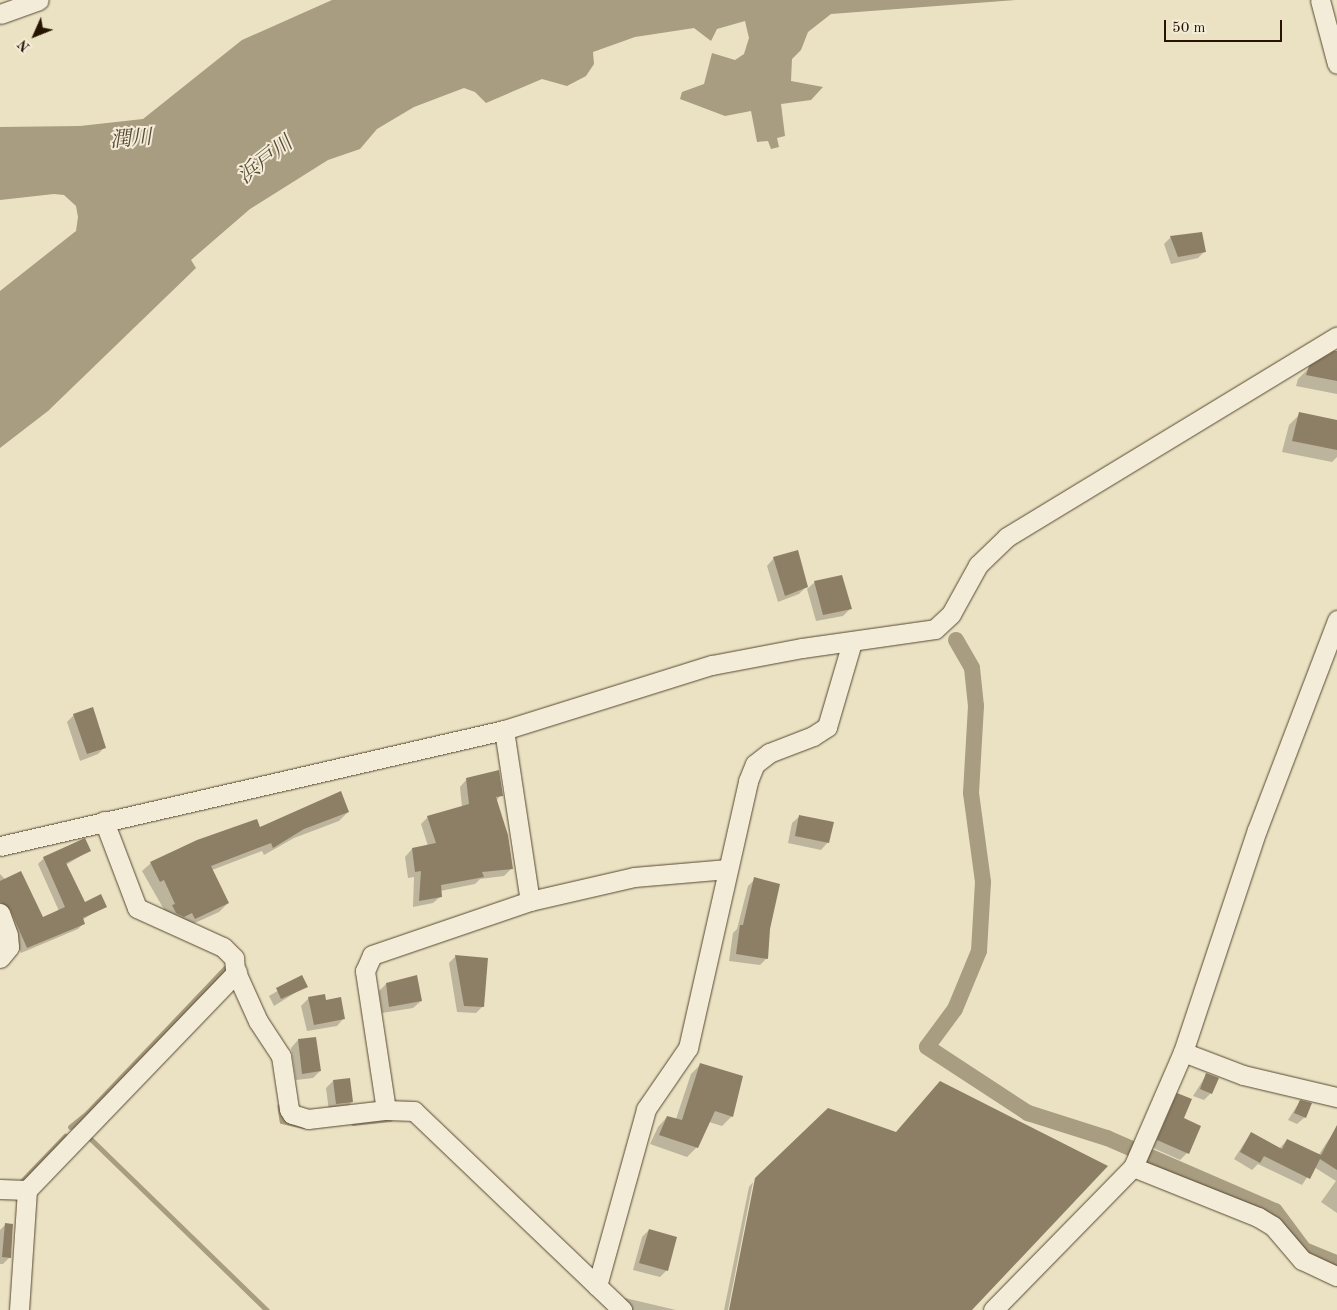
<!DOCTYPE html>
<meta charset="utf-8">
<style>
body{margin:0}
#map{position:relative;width:1337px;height:1310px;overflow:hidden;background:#ebe2c3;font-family:"Old Standard TT","Noto Serif JP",serif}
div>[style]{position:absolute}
.water>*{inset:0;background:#a89c81}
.shadow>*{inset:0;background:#0003}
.stream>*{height:4.5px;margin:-2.25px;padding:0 2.25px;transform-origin:2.25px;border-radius:2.25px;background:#a89c81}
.canal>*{height:16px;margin:-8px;padding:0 8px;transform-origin:8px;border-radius:8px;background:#a89c81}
.building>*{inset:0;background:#8d7f65}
.roads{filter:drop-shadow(0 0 1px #584831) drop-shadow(0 0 1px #584831)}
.minor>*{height:19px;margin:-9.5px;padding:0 9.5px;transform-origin:9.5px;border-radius:9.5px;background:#f2ecd8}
span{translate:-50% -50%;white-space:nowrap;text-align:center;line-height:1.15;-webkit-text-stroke:4px #f2ecd8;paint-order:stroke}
.water-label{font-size:21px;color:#5b4a34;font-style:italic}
.north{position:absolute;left:10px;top:10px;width:50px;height:50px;-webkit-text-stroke:4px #f2ecd8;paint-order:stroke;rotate:226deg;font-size:14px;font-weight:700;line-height:20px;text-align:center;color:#271400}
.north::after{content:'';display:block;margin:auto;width:18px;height:22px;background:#271400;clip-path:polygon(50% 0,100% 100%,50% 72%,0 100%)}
.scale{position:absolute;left:1164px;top:20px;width:118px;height:22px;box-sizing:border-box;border:2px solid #271400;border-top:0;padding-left:6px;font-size:15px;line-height:18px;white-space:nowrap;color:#271400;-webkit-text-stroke:4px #f2ecd8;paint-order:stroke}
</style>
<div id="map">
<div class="water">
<div style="clip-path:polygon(332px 0,1016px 0,831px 14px,808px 32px,801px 50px,792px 59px,791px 81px,823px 87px,811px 100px,781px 104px,785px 136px,777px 138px,779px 147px,771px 149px,768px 141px,757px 142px,751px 111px,725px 116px,680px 99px,682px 92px,704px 84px,712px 53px,735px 60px,744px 54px,749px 38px,745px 21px,717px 29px,711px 41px,694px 28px,635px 37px,593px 52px,594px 64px,586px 76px,567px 86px,542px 79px,486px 103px,475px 92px,464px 88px,414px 107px,377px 129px,360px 149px,328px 160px,250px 209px,191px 260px,196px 268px,48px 411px,0 448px,0 291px,76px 231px,78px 217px,76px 206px,64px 195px,54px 194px,0 200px,0 127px,80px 126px,143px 119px,242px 40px)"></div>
</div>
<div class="shadow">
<div style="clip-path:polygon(1171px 237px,1205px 251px,1198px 258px,1171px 264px,1164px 244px)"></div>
<div style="clip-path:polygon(1337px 353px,1337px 394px,1296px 386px,1298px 379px,1310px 367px)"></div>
<div style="clip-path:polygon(1300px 414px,1337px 422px,1337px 457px,1332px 462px,1282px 452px,1289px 425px)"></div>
<div style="clip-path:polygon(774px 558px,806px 587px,799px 594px,778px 602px,767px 566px)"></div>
<div style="clip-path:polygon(815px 582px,850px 609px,843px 616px,816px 621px,807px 589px)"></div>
<div style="clip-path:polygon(74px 715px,105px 747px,98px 754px,80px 761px,67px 722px)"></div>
<div style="clip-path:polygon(467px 779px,501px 795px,496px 801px,511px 869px,504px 876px,480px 879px,475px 884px,440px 891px,441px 896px,433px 903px,413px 907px,414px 877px,408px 878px,405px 857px,412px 849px,428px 846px,421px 824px,428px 817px,462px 807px,460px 787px)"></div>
<div style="clip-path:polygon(348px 812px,339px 821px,294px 838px,264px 855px,262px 851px,212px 870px,228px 903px,219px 912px,186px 927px,166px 913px,142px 871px,151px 863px,259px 828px)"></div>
<div style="clip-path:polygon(800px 816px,828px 842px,821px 850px,788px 843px,792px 823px)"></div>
<div style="clip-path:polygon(90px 850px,66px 865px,84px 904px,105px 906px,82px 920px,84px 923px,78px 929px,21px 953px,0 910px,0 874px,42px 918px,59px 911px,38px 864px,44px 858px)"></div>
<div style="clip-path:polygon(755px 879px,768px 929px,767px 958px,760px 965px,729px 961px,733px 933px,737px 929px,748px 886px)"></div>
<div style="clip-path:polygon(456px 956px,483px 1006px,476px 1013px,457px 1012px,449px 963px)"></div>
<div style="clip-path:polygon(301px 977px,306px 986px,274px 1006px,269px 996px)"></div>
<div style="clip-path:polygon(386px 984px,421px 1001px,413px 1008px,382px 1013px,379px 991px)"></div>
<div style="clip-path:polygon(309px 998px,344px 1018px,337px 1026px,307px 1031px,301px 1006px)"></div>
<div style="clip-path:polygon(298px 1040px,320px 1071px,313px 1078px,296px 1080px,291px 1048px)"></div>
<div style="clip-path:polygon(701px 1064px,732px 1116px,722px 1126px,709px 1122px,697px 1147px,687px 1157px,650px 1144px,658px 1127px,667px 1117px,676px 1119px,691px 1074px)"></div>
<div style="clip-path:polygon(1207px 1074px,1211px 1093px,1204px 1100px,1193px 1096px)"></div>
<div style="clip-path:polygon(333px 1081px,352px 1102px,345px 1109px,329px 1111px,326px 1088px)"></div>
<div style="clip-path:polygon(1178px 1095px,1187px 1153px,1180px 1160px,1151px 1147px,1171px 1102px)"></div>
<div style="clip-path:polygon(1300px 1101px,1305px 1117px,1297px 1124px,1288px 1120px)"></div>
<div style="clip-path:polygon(1337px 1127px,1337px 1213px,1321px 1202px,1336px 1181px,1314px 1167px,1302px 1185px,1258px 1164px,1252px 1170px,1234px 1159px,1251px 1133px,1279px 1149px,1287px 1140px,1318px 1156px)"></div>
<div style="clip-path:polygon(753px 1182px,728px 1310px,724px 1310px,749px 1187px)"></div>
<div style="clip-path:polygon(5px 1225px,10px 1257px,3px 1264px,0 1264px,0 1230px)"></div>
<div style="clip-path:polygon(649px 1230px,667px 1270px,660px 1277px,633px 1270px,642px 1237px)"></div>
<div style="clip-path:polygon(625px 1298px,676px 1310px,621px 1310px,618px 1305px)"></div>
</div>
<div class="stream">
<div style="left:280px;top:1106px;width:15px;rotate:82deg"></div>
<div style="left:282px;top:1121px;width:22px;rotate:13deg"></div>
<div style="left:353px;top:1123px;width:37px;rotate:-6deg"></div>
<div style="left:70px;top:1127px;width:22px;rotate:-39deg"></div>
<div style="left:87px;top:1113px;width:200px;rotate:-46.4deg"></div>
<div style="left:88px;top:1136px;width:250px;rotate:44.2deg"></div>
<div style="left:20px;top:1183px;width:65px;rotate:-46.2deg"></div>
</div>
<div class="canal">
<div style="left:956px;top:640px;width:32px;rotate:60deg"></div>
<div style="left:972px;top:668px;width:38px;rotate:84deg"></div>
<div style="left:976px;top:706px;width:87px;rotate:93.3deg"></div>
<div style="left:971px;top:793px;width:90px;rotate:82.3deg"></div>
<div style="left:983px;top:882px;width:69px;rotate:93.3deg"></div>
<div style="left:979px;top:951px;width:63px;rotate:112.5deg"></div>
<div style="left:955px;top:1009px;width:47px;rotate:126.4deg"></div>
<div style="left:927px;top:1047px;width:121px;rotate:33.2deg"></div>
<div style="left:1028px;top:1113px;width:83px;rotate:17.6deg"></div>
<div style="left:1107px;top:1138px;width:183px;rotate:23.5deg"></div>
<div style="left:1275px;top:1211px;width:49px;rotate:53.4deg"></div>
<div style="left:1304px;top:1250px;width:35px;rotate:22deg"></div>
</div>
<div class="building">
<div style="clip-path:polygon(1202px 232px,1206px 252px,1178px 257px,1170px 236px)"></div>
<div style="clip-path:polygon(1334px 351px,1337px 351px,1337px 381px,1306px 375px,1309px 366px)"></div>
<div style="clip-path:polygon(1299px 412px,1337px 420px,1337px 450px,1292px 441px)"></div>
<div style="clip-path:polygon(798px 550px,808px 587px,785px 596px,773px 557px)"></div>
<div style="clip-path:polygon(842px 575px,852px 609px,823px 615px,814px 581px)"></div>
<div style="clip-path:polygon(93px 707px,106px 748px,87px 754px,73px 714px)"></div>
<div style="clip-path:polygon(499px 770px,503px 796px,496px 797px,508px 835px,513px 869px,482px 872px,484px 877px,441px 885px,442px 897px,419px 901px,421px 871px,415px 872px,412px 848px,436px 843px,427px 816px,469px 804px,466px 778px)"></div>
<div style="clip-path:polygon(341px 791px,349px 812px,304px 829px,273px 848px,271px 843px,211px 866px,229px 903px,195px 919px,192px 913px,184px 917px,176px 913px,172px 905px,175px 904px,164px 880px,160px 882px,150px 862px,197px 840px,257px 819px,260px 827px)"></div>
<div style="clip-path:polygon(799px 815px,834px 822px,829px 843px,795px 836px)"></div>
<div style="clip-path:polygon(85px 838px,91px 851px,66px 863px,85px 902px,101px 894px,107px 907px,83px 918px,85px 924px,27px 948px,10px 909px,0 902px,0 881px,21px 871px,43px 917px,65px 907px,43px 857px)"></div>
<div style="clip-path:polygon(754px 877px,780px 884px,770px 929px,768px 959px,736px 954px,740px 925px,743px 925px)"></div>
<div style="clip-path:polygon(455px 955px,488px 958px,484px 1007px,464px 1006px)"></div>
<div style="clip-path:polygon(302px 975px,308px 987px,281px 999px,276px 988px)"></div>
<div style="clip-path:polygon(417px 975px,422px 1001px,389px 1007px,386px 983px)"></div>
<div style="clip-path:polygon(325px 994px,326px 1000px,341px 997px,345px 1019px,314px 1025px,308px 997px)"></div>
<div style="clip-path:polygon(316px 1037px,321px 1071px,302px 1074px,298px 1039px)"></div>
<div style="clip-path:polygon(700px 1063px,743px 1076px,733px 1117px,715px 1111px,698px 1148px,659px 1135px,667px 1116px,682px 1120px)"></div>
<div style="clip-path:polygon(1206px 1073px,1219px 1078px,1212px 1094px,1200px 1089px)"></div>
<div style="clip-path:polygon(350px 1078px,353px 1102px,336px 1104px,333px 1080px)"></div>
<div style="clip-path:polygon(940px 1081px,1108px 1166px,972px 1310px,729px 1310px,755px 1178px,828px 1108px,896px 1132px)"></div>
<div style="clip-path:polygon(1177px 1093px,1192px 1099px,1184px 1118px,1201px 1126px,1189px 1154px,1157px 1140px)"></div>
<div style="clip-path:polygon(1300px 1100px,1312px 1103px,1306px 1118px,1294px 1113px)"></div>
<div style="clip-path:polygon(1337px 1125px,1337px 1170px,1320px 1159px,1310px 1179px,1264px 1156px,1260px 1163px,1240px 1152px,1251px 1132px,1282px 1149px,1287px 1139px,1321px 1155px)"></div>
<div style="clip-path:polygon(5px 1223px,13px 1224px,11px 1258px,2px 1257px)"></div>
<div style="clip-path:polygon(649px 1229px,677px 1237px,668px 1271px,639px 1263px)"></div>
</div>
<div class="roads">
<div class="minor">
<div style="left:1320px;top:0;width:66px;rotate:75.1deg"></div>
<div style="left:0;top:14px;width:41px;rotate:-19.7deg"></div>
<div style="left:504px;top:730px;width:173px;rotate:81.4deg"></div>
<div style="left:104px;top:821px;width:93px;rotate:69.2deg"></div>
<div style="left:137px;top:908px;width:94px;rotate:24.4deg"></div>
<div style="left:223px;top:947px;width:16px;rotate:45deg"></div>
<div style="left:234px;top:958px;width:12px;rotate:85deg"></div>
<div style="left:235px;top:970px;width:56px;rotate:65.7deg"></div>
<div style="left:258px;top:1021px;width:42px;rotate:56.7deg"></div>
<div style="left:281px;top:1056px;width:54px;rotate:81.4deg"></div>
<div style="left:289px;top:1109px;width:6px;rotate:59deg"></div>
<div style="left:292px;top:1114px;width:17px;rotate:17deg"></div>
<div style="left:308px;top:1119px;width:79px;rotate:-6.6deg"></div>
<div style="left:386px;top:1110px;width:28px;rotate:2deg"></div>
<div style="left:414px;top:1111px;width:288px;rotate:43.7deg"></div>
<div style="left:0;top:846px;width:517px;rotate:-12.96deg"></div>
<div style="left:504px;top:730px;width:218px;rotate:-17.4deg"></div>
<div style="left:712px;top:665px;width:92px;rotate:-10.7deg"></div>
<div style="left:802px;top:648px;width:134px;rotate:-8.1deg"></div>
<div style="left:935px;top:629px;width:22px;rotate:-43deg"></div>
<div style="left:951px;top:614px;width:56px;rotate:-61.1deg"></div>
<div style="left:978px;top:565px;width:40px;rotate:-44deg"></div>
<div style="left:1007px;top:537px;width:386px;rotate:-31.3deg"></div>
<div style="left:0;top:913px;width:23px;rotate:70deg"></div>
<div style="left:8px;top:935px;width:12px;rotate:85deg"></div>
<div style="left:9px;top:947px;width:14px;rotate:129deg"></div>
<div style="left:1183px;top:1052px;width:64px;rotate:21deg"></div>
<div style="left:1243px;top:1075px;width:97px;rotate:13.2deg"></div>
<div style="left:386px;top:1110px;width:141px;rotate:-98.6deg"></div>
<div style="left:365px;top:971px;width:17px;rotate:-66deg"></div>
<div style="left:372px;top:955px;width:167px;rotate:-18.9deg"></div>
<div style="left:530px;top:901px;width:107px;rotate:-13deg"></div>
<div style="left:634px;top:877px;width:94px;rotate:-4.9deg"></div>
<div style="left:1133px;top:1167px;width:135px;rotate:21.8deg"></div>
<div style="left:1258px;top:1217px;width:17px;rotate:31deg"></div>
<div style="left:1273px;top:1226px;width:45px;rotate:49.5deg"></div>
<div style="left:1302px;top:1260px;width:38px;rotate:25deg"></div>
<div style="left:0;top:1189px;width:27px;rotate:2deg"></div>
<div style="left:597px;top:1286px;width:184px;rotate:-74.5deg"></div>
<div style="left:646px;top:1109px;width:74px;rotate:-55.5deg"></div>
<div style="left:688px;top:1048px;width:274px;rotate:-77.3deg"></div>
<div style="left:748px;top:781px;width:18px;rotate:-68deg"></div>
<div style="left:755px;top:764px;width:18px;rotate:-38deg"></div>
<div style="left:769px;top:753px;width:47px;rotate:-21.1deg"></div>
<div style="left:813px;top:736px;width:17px;rotate:-33deg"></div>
<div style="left:827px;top:727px;width:89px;rotate:-73.6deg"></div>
<div style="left:19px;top:1310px;width:120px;rotate:-86.2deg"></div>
<div style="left:27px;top:1190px;width:303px;rotate:-46.1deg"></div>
<div style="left:993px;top:1310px;width:200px;rotate:-45.6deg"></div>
<div style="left:1133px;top:1167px;width:125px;rotate:-66.5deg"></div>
<div style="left:1183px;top:1052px;width:234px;rotate:-71.6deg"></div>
<div style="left:1257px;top:830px;width:225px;rotate:-69.1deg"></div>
</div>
</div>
<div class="water-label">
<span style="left:131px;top:140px;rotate:-5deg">潤川</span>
<span style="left:266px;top:161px;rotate:-38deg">浜戸川</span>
</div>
<div class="north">N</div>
<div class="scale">50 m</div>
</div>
